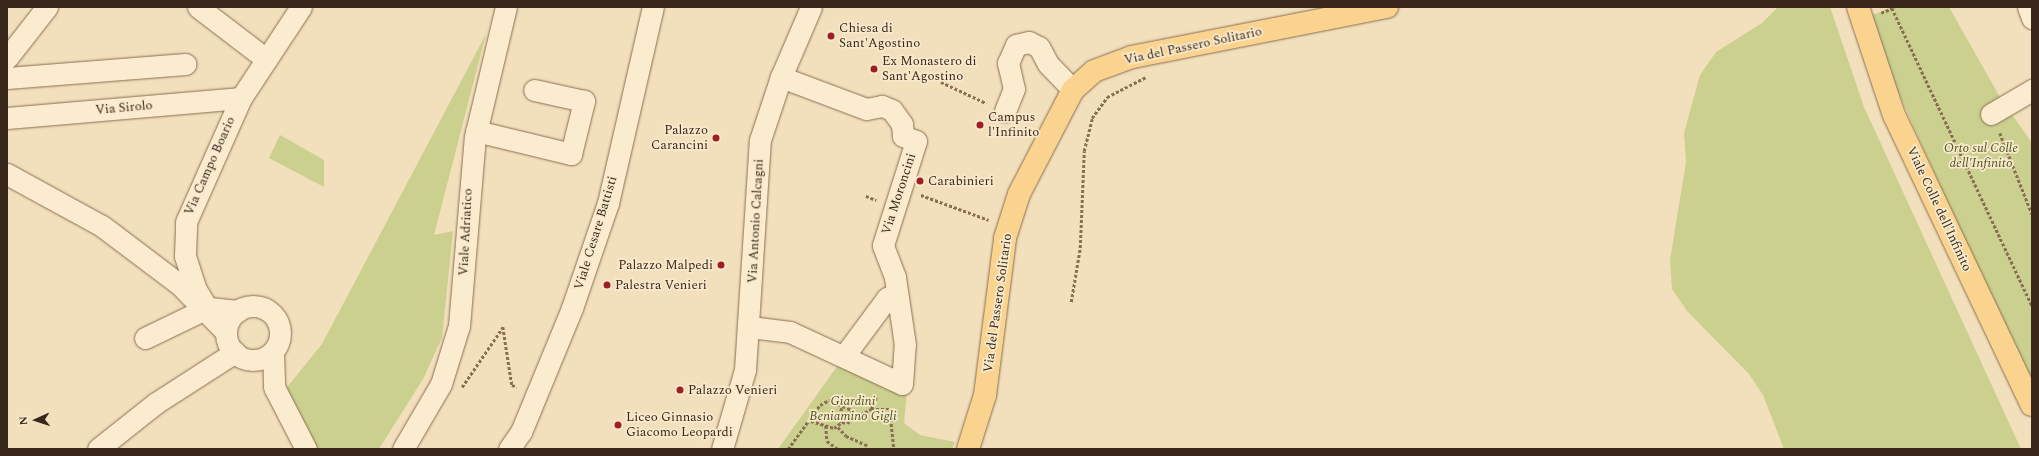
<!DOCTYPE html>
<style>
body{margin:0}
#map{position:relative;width:2039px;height:456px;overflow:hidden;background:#f2dfbb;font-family:Spectral,serif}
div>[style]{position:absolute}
.green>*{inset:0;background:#cbd08e}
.path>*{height:2.5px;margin-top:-1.25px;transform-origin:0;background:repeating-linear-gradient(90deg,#8a6e53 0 3px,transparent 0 5px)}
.roads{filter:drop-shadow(0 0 1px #8a6e53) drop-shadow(0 0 1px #8a6e53)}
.minor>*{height:21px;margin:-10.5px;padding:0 10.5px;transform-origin:10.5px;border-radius:10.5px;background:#fceccf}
.minor>.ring{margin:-10.5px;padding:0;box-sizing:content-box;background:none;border:21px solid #fceccf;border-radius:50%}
.major>*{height:22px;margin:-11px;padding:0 11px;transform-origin:11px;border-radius:11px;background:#fad38e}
.dots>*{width:11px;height:11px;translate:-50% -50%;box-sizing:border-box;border:2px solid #f8e9cb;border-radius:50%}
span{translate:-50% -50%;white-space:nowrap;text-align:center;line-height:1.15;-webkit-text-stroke:3.5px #f8e9cb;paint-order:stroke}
.poi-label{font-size:13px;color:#38271a}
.left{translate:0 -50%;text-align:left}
.right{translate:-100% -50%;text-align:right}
.street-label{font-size:13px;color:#38271a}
.park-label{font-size:13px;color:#4b561f;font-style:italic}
.frame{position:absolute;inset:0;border:8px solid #38271a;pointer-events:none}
.north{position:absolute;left:16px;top:400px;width:40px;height:40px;-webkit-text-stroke:3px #f8e9cb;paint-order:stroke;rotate:267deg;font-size:11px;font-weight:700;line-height:16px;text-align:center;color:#38271a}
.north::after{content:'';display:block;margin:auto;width:14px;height:18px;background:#38271a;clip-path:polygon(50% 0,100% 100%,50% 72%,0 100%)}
</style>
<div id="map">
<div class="green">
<div style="clip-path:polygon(1778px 7px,1830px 7px,1864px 107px,2021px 449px,1784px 449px,1763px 395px,1749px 374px,1687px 311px,1672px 289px,1670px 260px,1686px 162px,1684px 133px,1700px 75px,1716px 52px,1762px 23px)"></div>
<div style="clip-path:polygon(1892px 7px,1949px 7px,2001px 99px,2032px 143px,2032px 391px,1865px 18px)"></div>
<div style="clip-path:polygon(486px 34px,434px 235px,453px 231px,442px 338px,423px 379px,379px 449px,317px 449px,280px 396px,322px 344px)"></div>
<div style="clip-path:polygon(280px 135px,324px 160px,324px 187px,269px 158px)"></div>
<div style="clip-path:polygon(841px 361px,907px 391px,904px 423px,920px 435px,955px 442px,952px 449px,778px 449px)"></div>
</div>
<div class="path">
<div style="left:1892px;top:8px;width:329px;rotate:64.8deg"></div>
<div style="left:1881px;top:13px;width:15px;rotate:-23deg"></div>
<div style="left:941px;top:82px;width:50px;rotate:25deg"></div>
<div style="left:2000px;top:133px;width:87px;rotate:68.4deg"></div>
<div style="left:921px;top:195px;width:72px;rotate:20.2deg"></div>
<div style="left:866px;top:196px;width:11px;rotate:22deg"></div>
<div style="left:1071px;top:302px;width:55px;rotate:-80.5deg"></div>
<div style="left:1080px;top:248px;width:97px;rotate:-87.6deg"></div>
<div style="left:1084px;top:151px;width:34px;rotate:-76deg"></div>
<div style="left:1092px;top:118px;width:26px;rotate:-54deg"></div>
<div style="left:1107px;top:97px;width:44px;rotate:-27.1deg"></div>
<div style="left:462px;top:387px;width:73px;rotate:-55.7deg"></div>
<div style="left:503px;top:327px;width:59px;rotate:81.2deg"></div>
<div style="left:512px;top:385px;width:5px;rotate:22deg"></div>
<div style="left:842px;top:408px;width:9px;rotate:108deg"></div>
<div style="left:839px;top:417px;width:6px;rotate:59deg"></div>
<div style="left:842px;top:422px;width:5px;rotate:11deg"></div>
<div style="left:847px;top:423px;width:11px;rotate:-34deg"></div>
<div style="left:871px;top:409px;width:15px;rotate:-67deg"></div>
<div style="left:811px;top:421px;width:24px;rotate:17deg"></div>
<div style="left:834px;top:428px;width:10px;rotate:-37deg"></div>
<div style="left:826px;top:426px;width:15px;rotate:86deg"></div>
<div style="left:827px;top:441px;width:14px;rotate:36deg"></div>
<div style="left:838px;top:427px;width:12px;rotate:48deg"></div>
<div style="left:846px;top:436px;width:24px;rotate:24deg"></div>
<div style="left:788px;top:449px;width:54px;rotate:-54deg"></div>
<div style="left:820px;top:405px;width:10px;rotate:-29deg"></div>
<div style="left:829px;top:400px;width:24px;rotate:24deg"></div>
<div style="left:851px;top:410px;width:9px;rotate:54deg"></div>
<div style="left:856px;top:417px;width:17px;rotate:-28deg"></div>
<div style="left:871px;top:409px;width:19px"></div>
<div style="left:890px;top:409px;width:40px;rotate:84.3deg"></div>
</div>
<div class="roads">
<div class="minor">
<div style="left:198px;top:7px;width:86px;rotate:37.4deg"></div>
<div style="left:2028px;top:7px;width:12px;rotate:70deg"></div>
<div style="left:7px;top:58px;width:65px;rotate:-51.9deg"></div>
<div style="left:7px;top:78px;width:179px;rotate:-4.5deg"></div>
<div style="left:1005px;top:111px;width:24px;rotate:-68deg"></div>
<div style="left:1014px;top:89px;width:27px;rotate:-103deg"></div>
<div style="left:1008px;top:63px;width:20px;rotate:-66deg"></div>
<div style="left:1016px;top:45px;width:13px;rotate:-13deg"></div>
<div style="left:1029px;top:42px;width:11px;rotate:27deg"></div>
<div style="left:1039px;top:47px;width:19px;rotate:62deg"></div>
<div style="left:1048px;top:64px;width:36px;rotate:46deg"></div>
<div style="left:1991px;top:114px;width:48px;rotate:-30.3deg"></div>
<div style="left:7px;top:118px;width:235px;rotate:-4.9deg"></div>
<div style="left:476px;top:131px;width:98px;rotate:13.6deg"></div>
<div style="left:571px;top:154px;width:55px;rotate:-76.2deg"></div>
<div style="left:584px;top:101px;width:51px;rotate:-167.6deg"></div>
<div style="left:7px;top:174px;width:108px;rotate:28.7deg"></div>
<div style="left:102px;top:226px;width:96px;rotate:37deg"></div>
<div style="left:179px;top:284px;width:67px;rotate:45.6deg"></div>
<div class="ring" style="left:226px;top:306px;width:33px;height:33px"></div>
<div style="left:238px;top:311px;width:31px;rotate:-174deg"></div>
<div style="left:207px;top:308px;width:21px;rotate:-121deg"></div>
<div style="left:196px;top:290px;width:36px;rotate:-108deg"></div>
<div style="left:185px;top:256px;width:34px;rotate:-88deg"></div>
<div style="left:186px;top:222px;width:136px;rotate:-66.1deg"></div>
<div style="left:241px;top:98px;width:109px;rotate:-56.6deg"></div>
<div style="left:750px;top:327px;width:40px;rotate:7.1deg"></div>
<div style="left:790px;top:332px;width:123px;rotate:24.9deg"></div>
<div style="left:902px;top:384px;width:39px;rotate:-86deg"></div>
<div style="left:905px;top:345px;width:69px;rotate:-98.4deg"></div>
<div style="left:895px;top:277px;width:34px;rotate:-111deg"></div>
<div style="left:883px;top:245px;width:109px;rotate:-72.4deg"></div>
<div style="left:916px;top:141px;width:14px;rotate:-159deg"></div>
<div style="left:903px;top:136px;width:12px;rotate:-95deg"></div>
<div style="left:902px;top:124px;width:17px;rotate:-126deg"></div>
<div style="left:892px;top:110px;width:11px;rotate:-158deg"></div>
<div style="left:882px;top:106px;width:16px;rotate:169deg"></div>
<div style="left:866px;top:109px;width:91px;rotate:-159.4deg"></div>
<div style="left:145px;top:338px;width:69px;rotate:-25.8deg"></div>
<div style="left:273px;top:352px;width:35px;rotate:88deg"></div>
<div style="left:274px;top:387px;width:70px;rotate:62.7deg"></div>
<div style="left:844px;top:356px;width:72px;rotate:-53.4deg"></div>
<div style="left:887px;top:298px;width:11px;rotate:-27deg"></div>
<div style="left:98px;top:449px;width:74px;rotate:-38.4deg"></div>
<div style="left:156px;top:403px;width:94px;rotate:-32.8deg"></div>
<div style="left:403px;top:449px;width:75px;rotate:-59.7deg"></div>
<div style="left:441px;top:384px;width:61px;rotate:-72.8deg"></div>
<div style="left:459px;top:326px;width:190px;rotate:-85.2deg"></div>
<div style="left:475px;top:137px;width:134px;rotate:-76.6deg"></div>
<div style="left:509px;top:449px;width:21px;rotate:-55deg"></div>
<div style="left:521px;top:432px;width:134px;rotate:-67.6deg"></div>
<div style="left:572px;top:308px;width:111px;rotate:-71.1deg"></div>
<div style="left:608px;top:203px;width:201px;rotate:-77.1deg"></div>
<div style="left:722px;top:449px;width:82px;rotate:-73.8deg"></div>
<div style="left:745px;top:370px;width:230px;rotate:-86.3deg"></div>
<div style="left:760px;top:140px;width:66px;rotate:-71.6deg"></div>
<div style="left:781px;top:77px;width:76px;rotate:-66.8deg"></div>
</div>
<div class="major">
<div style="left:1858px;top:7px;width:114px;rotate:71.6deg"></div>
<div style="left:1894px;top:115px;width:321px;rotate:64.6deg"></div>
<div style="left:968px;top:449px;width:57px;rotate:-72.5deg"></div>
<div style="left:985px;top:395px;width:158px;rotate:-82.7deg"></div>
<div style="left:1005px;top:238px;width:46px;rotate:-72.3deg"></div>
<div style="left:1019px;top:194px;width:117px;rotate:-62.6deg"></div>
<div style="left:1073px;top:90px;width:28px;rotate:-42deg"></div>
<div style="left:1094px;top:71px;width:40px;rotate:-20.2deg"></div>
<div style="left:1132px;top:57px;width:260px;rotate:-11.1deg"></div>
</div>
</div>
<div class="dots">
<div style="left:831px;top:36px;background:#9f1e25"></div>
<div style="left:874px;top:69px;background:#9f1e25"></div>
<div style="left:980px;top:125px;background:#9f1e25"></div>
<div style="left:716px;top:138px;background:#9f1e25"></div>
<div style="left:920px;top:181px;background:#9f1e25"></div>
<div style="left:721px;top:265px;background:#9f1e25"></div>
<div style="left:607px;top:285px;background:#9f1e25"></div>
<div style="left:680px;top:390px;background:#9f1e25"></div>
<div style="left:618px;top:425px;background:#9f1e25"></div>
</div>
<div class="poi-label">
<span class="left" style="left:839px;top:36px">Chiesa di<br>Sant'Agostino</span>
<span class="left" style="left:882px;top:69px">Ex Monastero di<br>Sant'Agostino</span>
<span class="left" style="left:988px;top:125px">Campus<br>l'Infinito</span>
<span class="right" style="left:708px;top:138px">Palazzo<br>Carancini</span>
<span class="left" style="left:928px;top:181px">Carabinieri</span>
<span class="right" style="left:713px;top:265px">Palazzo Malpedi</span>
<span class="left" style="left:615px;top:285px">Palestra Venieri</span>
<span class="left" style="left:688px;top:390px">Palazzo Venieri</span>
<span class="left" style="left:626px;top:425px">Liceo Ginnasio<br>Giacomo Leopardi</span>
</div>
<div class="street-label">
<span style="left:1193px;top:46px;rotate:-12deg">Via del Passero Solitario</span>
<span style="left:124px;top:108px;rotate:-5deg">Via Sirolo</span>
<span style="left:210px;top:166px;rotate:-66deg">Via Campo Boario</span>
<span style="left:899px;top:194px;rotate:-72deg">Via Moroncini</span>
<span style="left:1939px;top:209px;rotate:65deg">Viale Colle dell'Infinito</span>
<span style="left:756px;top:221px;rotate:-87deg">Via Antonio Calcagni</span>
<span style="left:466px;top:232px;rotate:-87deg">Viale Adriatico</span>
<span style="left:596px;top:233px;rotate:-73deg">Viale Cesare Battisti</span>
<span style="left:998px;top:303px;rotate:-82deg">Via del Passero Solitario</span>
</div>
<div class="park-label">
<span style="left:1981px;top:156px">Orto sul Colle<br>dell'Infinito</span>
<span style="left:853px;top:409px">Giardini<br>Beniamino Gigli</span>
</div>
<div class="frame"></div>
<div class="north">N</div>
</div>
